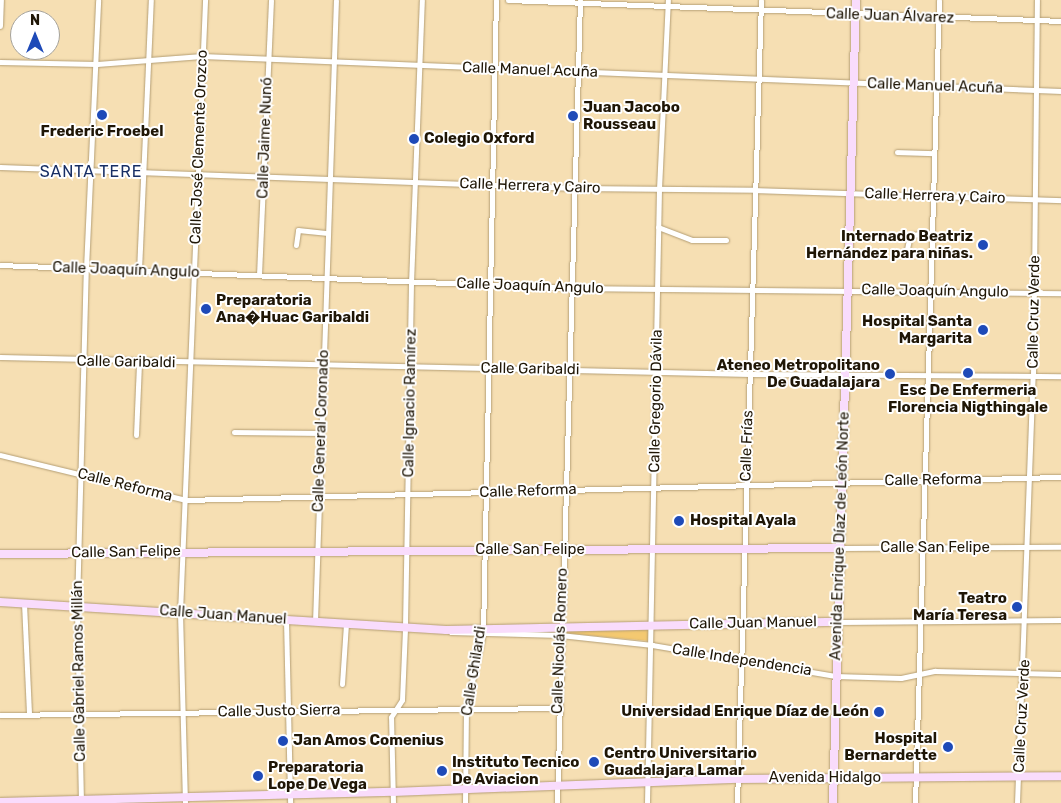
<!DOCTYPE html>
<meta charset="utf-8">
<style>
body{margin:0}
#map{position:relative;width:1061px;height:803px;overflow:hidden;background:#f6dfb3;font-family:Rubik,sans-serif}
div>[style]{position:absolute}
.green>*{inset:0;background:#f4c971}
.roads{filter:drop-shadow(0 0 1px #b49e74) drop-shadow(0 0 1px #b49e74)}
.minor>*{height:5px;margin:-2.5px;padding:0 2.5px;transform-origin:2.5px;border-radius:2.5px;background:#fff}
.tertiary>*{height:6px;margin:-3px;padding:0 3px;transform-origin:3px;border-radius:3px;background:#fff}
.secondary>*{height:8px;margin:-4px;padding:0 4px;transform-origin:4px;border-radius:4px;background:#f9dcfc}
.dots>*{width:14px;height:14px;translate:-50% -50%;box-sizing:border-box;border:2px solid #fff;border-radius:50%}
span{translate:-50% -50%;white-space:nowrap;text-align:center;line-height:1.15;-webkit-text-stroke:4px #fff;paint-order:stroke}
.street-label{font-size:15px;color:#1f1606}
.poi-label{font-size:15px;color:#1f1606;font-weight:700}
.left{translate:0 -50%;text-align:left}
.right{translate:-100% -50%;text-align:right}
.neighbourhood-label{font-size:16px;color:#172e64;letter-spacing:1px}
.north{position:absolute;left:10px;top:10px;width:50px;height:50px;box-sizing:border-box;background:#fff;border:1px solid #a5a29b;border-radius:50%;rotate:0deg;font-size:14px;font-weight:700;line-height:20px;text-align:center;color:#1f1606}
.north::after{content:'';display:block;margin:auto;width:18px;height:22px;background:#1e4ab8;clip-path:polygon(50% 0,100% 100%,50% 72%,0 100%)}
</style>
<div id="map">
<div class="green">
<div style="clip-path:polygon(650px 629px,649px 641px,565px 633px,565px 630px)"></div>
</div>
<div class="roads">
<div class="minor">
<div style="left:508px;top:0;width:553px;rotate:2.17deg"></div>
<div style="left:0;top:62px;width:97px;rotate:1.2deg"></div>
<div style="left:97px;top:64px;width:105px;rotate:-4.4deg"></div>
<div style="left:202px;top:56px;width:860px;rotate:2.33deg"></div>
<div style="left:897px;top:152px;width:36px;rotate:2deg"></div>
<div style="left:0;top:167px;width:576px;rotate:2.09deg"></div>
<div style="left:576px;top:188px;width:179px;rotate:0.6deg"></div>
<div style="left:755px;top:190px;width:306px;rotate:1.9deg"></div>
<div style="left:658px;top:227px;width:36px;rotate:21deg"></div>
<div style="left:692px;top:240px;width:34px"></div>
<div style="left:296px;top:245px;width:15px;rotate:-82deg"></div>
<div style="left:298px;top:230px;width:30px;rotate:6deg"></div>
<div style="left:907px;top:249px;width:14px;rotate:-78deg"></div>
<div style="left:910px;top:235px;width:21px;rotate:-5deg"></div>
<div style="left:0;top:265px;width:572px;rotate:2.3deg"></div>
<div style="left:572px;top:288px;width:489px;rotate:0.6deg"></div>
<div style="left:139px;top:271px;width:271px;rotate:-87.5deg"></div>
<div style="left:259px;top:275px;width:275px;rotate:-87.5deg"></div>
<div style="left:0;top:357px;width:750px;rotate:1.3deg"></div>
<div style="left:750px;top:374px;width:311px;rotate:0.4deg"></div>
<div style="left:234px;top:432px;width:86px;rotate:0.7deg"></div>
<div style="left:136px;top:435px;width:72px;rotate:-87.6deg"></div>
<div style="left:0;top:455px;width:191px;rotate:13.6deg"></div>
<div style="left:186px;top:500px;width:875px;rotate:-1.51deg"></div>
<div style="left:841px;top:548px;width:220px;rotate:-0.3deg"></div>
<div style="left:24px;top:603px;width:112px;rotate:87.4deg"></div>
<div style="left:286px;top:620px;width:183px;rotate:88.7deg"></div>
<div style="left:315px;top:622px;width:622px;rotate:-88.07deg"></div>
<div style="left:838px;top:622px;width:223px;rotate:-0.5deg"></div>
<div style="left:451px;top:632px;width:109px;rotate:1.6deg"></div>
<div style="left:560px;top:635px;width:93px;rotate:6.2deg"></div>
<div style="left:652px;top:645px;width:186px;rotate:9.6deg"></div>
<div style="left:835px;top:676px;width:66px;rotate:1.7deg"></div>
<div style="left:901px;top:678px;width:35px;rotate:-12deg"></div>
<div style="left:935px;top:671px;width:126px;rotate:1.4deg"></div>
<div style="left:342px;top:684px;width:60px;rotate:-86.2deg"></div>
<div style="left:0;top:715px;width:558px;rotate:-0.72deg"></div>
<div style="left:81px;top:802px;width:196px;rotate:-91.2deg"></div>
<div style="left:77px;top:606px;width:338px;rotate:-88.5deg"></div>
<div style="left:86px;top:268px;width:268px;rotate:-87.4deg"></div>
<div style="left:185px;top:803px;width:190px;rotate:-91.5deg"></div>
<div style="left:180px;top:613px;width:614px;rotate:-87.66deg"></div>
<div style="left:393px;top:803px;width:86px;rotate:-91.3deg"></div>
<div style="left:391px;top:717px;width:20px;rotate:-57deg"></div>
<div style="left:402px;top:700px;width:73px;rotate:-87.6deg"></div>
<div style="left:405px;top:627px;width:344px;rotate:-89deg"></div>
<div style="left:411px;top:283px;width:283px;rotate:-87.8deg"></div>
<div style="left:465px;top:803px;width:95px;rotate:-89.4deg"></div>
<div style="left:466px;top:708px;width:76px;rotate:-77.1deg"></div>
<div style="left:483px;top:634px;width:634px;rotate:-88.83deg"></div>
<div style="left:557px;top:803px;width:803px;rotate:-88.36deg"></div>
<div style="left:647px;top:803px;width:614px;rotate:-88.88deg"></div>
<div style="left:659px;top:189px;width:189px;rotate:-87.3deg"></div>
<div style="left:737px;top:803px;width:803px;rotate:-88.29deg"></div>
<div style="left:915px;top:803px;width:803px;rotate:-88.29deg"></div>
<div style="left:1017px;top:803px;width:427px;rotate:-87.9deg"></div>
<div style="left:1033px;top:376px;width:376px;rotate:-89.4deg"></div>
</div>
<div class="tertiary">
<div style="left:0;top:26px;width:26px;rotate:-88deg"></div>
</div>
<div class="secondary">
<div style="left:0;top:554px;width:841px;rotate:-0.41deg"></div>
<div style="left:0;top:602px;width:447px;rotate:3.6deg"></div>
<div style="left:446px;top:630px;width:392px;rotate:-1.2deg"></div>
<div style="left:0;top:802px;width:393px;rotate:-1.5deg"></div>
<div style="left:393px;top:792px;width:345px;rotate:-2.2deg"></div>
<div style="left:738px;top:779px;width:323px;rotate:-0.5deg"></div>
<div style="left:833px;top:803px;width:803px;rotate:-88.36deg"></div>
</div>
</div>
<div class="dots">
<div style="left:102px;top:115px;background:#1e4ab8"></div>
<div style="left:573px;top:116px;background:#1e4ab8"></div>
<div style="left:414px;top:139px;background:#1e4ab8"></div>
<div style="left:983px;top:245px;background:#1e4ab8"></div>
<div style="left:206px;top:309px;background:#1e4ab8"></div>
<div style="left:983px;top:330px;background:#1e4ab8"></div>
<div style="left:968px;top:373px;background:#1e4ab8"></div>
<div style="left:890px;top:374px;background:#1e4ab8"></div>
<div style="left:679px;top:521px;background:#1e4ab8"></div>
<div style="left:1017px;top:607px;background:#1e4ab8"></div>
<div style="left:879px;top:712px;background:#1e4ab8"></div>
<div style="left:283px;top:741px;background:#1e4ab8"></div>
<div style="left:948px;top:747px;background:#1e4ab8"></div>
<div style="left:594px;top:762px;background:#1e4ab8"></div>
<div style="left:442px;top:771px;background:#1e4ab8"></div>
<div style="left:258px;top:776px;background:#1e4ab8"></div>
</div>
<div class="street-label">
<span style="left:890px;top:16px;rotate:2deg">Calle Juan Álvarez</span>
<span style="left:530px;top:70px;rotate:2deg">Calle Manuel Acuña</span>
<span style="left:935px;top:86px;rotate:2deg">Calle Manuel Acuña</span>
<span style="left:265px;top:138px;rotate:-88deg">Calle Jaime Nunó</span>
<span style="left:199px;top:147px;rotate:-88deg">Calle José Clemente Orozco</span>
<span style="left:530px;top:186px;rotate:2deg">Calle Herrera y Cairo</span>
<span style="left:935px;top:196px;rotate:2deg">Calle Herrera y Cairo</span>
<span style="left:126px;top:270px;rotate:2deg">Calle Joaquín Angulo</span>
<span style="left:530px;top:286px;rotate:2deg">Calle Joaquín Angulo</span>
<span style="left:935px;top:291px;rotate:1deg">Calle Joaquín Angulo</span>
<span style="left:1034px;top:312px;rotate:-89deg">Calle Cruz Verde</span>
<span style="left:126px;top:362px;rotate:1deg">Calle Garibaldi</span>
<span style="left:530px;top:369px;rotate:1deg">Calle Garibaldi</span>
<span style="left:656px;top:401px;rotate:-89deg">Calle Gregorio Dávila</span>
<span style="left:410px;top:403px;rotate:-89deg">Calle Ignacio Ramírez</span>
<span style="left:321px;top:431px;rotate:-88deg">Calle General Coronado</span>
<span style="left:747px;top:446px;rotate:-88deg">Calle Frías</span>
<span style="left:933px;top:480px;rotate:-1deg">Calle Reforma</span>
<span style="left:125px;top:485px;rotate:14deg">Calle Reforma</span>
<span style="left:528px;top:491px;rotate:-2deg">Calle Reforma</span>
<span style="left:840px;top:536px;rotate:-88deg">Avenida Enrique Díaz de León Norte</span>
<span style="left:935px;top:548px">Calle San Felipe</span>
<span style="left:530px;top:550px">Calle San Felipe</span>
<span style="left:126px;top:552px;rotate:-1deg">Calle San Felipe</span>
<span style="left:223px;top:615px;rotate:4deg">Calle Juan Manuel</span>
<span style="left:753px;top:623px;rotate:-1deg">Calle Juan Manuel</span>
<span style="left:560px;top:641px;rotate:-88deg">Calle Nicolás Romero</span>
<span style="left:742px;top:660px;rotate:9deg">Calle Independencia</span>
<span style="left:79px;top:671px;rotate:-91deg">Calle Gabriel Ramos Millán</span>
<span style="left:474px;top:671px;rotate:-81deg">Calle Ghilardi</span>
<span style="left:279px;top:711px;rotate:-1deg">Calle Justo Sierra</span>
<span style="left:1022px;top:716px;rotate:-87deg">Calle Cruz Verde</span>
<span style="left:825px;top:778px">Avenida Hidalgo</span>
</div>
<div class="poi-label">
<span class="left" style="left:583px;top:116px">Juan Jacobo<br>Rousseau</span>
<span style="left:102px;top:132px">Frederic Froebel</span>
<span class="left" style="left:424px;top:139px">Colegio Oxford</span>
<span class="right" style="left:973px;top:245px">Internado Beatriz<br>Hernández para niñas.</span>
<span class="left" style="left:216px;top:309px">Preparatoria<br>Ana�Huac Garibaldi</span>
<span class="right" style="left:972px;top:330px">Hospital Santa<br>Margarita</span>
<span class="right" style="left:880px;top:374px">Ateneo Metropolitano<br>De Guadalajara</span>
<span style="left:968px;top:399px">Esc De Enfermeria<br>Florencia Nigthingale</span>
<span class="left" style="left:690px;top:521px">Hospital Ayala</span>
<span class="right" style="left:1007px;top:607px">Teatro<br>María Teresa</span>
<span class="right" style="left:869px;top:712px">Universidad Enrique Díaz de León</span>
<span class="right" style="left:937px;top:747px">Hospital<br>Bernardette</span>
<span class="left" style="left:293px;top:741px">Jan Amos Comenius</span>
<span class="left" style="left:604px;top:762px">Centro Universitario<br>Guadalajara Lamar</span>
<span class="left" style="left:452px;top:771px">Instituto Tecnico<br>De Aviacion</span>
<span class="left" style="left:268px;top:776px">Preparatoria<br>Lope De Vega</span>
</div>
<div class="neighbourhood-label">
<span style="left:91px;top:172px">SANTA TERE</span>
</div>
<div class="north">N</div>
</div>
